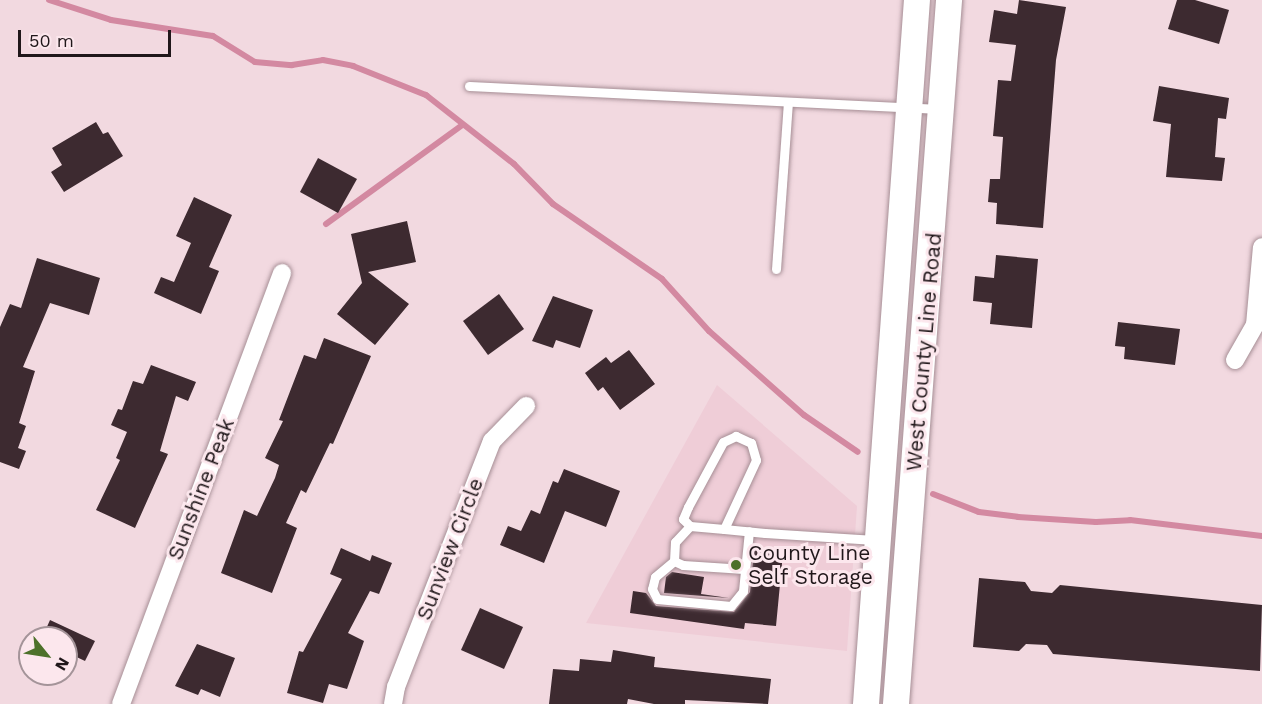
<!DOCTYPE html>
<style>
body{margin:0}
#map{position:relative;width:1262px;height:704px;overflow:hidden;background:#f2d9e0;font-family:"Work Sans",sans-serif}
div>[style]{position:absolute}
.built>*{inset:0;background:#efcdd7}
.stream>*{height:6px;margin:-3px;padding:0 3px;transform-origin:3px;border-radius:3px;background:#d389a1}
.building>*{inset:0;background:#3d2a30}
.roads{filter:drop-shadow(0 0 2px #a68e95) drop-shadow(0 0 2px #a68e95)}
.service>*{height:9px;margin:-4.5px;padding:0 4.5px;transform-origin:4.5px;border-radius:4.5px;background:#fff}
.minor>*{height:18px;margin:-9px;padding:0 9px;transform-origin:9px;border-radius:9px;background:#fff}
.secondary>*{height:26px;margin:-13px;padding:0 13px;transform-origin:13px;border-radius:13px;background:#fff}
.dots>*{width:16px;height:16px;translate:-50% -50%;box-sizing:border-box;border:3px solid #fce7ed;border-radius:50%}
span{translate:-50% -50%;white-space:nowrap;text-align:center;line-height:1.15;-webkit-text-stroke:6px #fce7ed;paint-order:stroke}
.street-label{font-size:21px;color:#20171a}
.poi-label{font-size:21px;color:#20171a}
.left{translate:0 -50%;text-align:left}
.north{position:absolute;left:18px;top:626px;width:60px;height:60px;box-sizing:border-box;background:#fce7ed;border:2px solid #a49499;border-radius:50%;rotate:120deg;font-size:16px;font-weight:700;line-height:24px;text-align:center;color:#20171a}
.north::after{content:'';display:block;margin:auto;width:21px;height:27px;background:#4d712a;clip-path:polygon(50% 0,100% 100%,50% 72%,0 100%)}
.scale{position:absolute;left:18px;top:30px;width:153px;height:27px;box-sizing:border-box;border:3px solid #20171a;border-top:0;padding-left:8px;font-size:18px;line-height:21px;white-space:nowrap;color:#20171a;-webkit-text-stroke:4px #fce7ed;paint-order:stroke}
</style>
<div id="map">
<div class="built">
<div style="clip-path:polygon(717px 385px,857px 506px,847px 651px,586px 623px)"></div>
</div>
<div class="stream">
<div style="left:49px;top:0;width:65px;rotate:17.9deg"></div>
<div style="left:111px;top:20px;width:103px;rotate:8.9deg"></div>
<div style="left:213px;top:36px;width:49px;rotate:31.8deg"></div>
<div style="left:255px;top:62px;width:37px;rotate:5deg"></div>
<div style="left:292px;top:65px;width:31px;rotate:-9deg"></div>
<div style="left:323px;top:60px;width:31px;rotate:11deg"></div>
<div style="left:353px;top:66px;width:79px;rotate:21.7deg"></div>
<div style="left:426px;top:95px;width:112px;rotate:38.1deg"></div>
<div style="left:514px;top:164px;width:56px;rotate:45.7deg"></div>
<div style="left:553px;top:204px;width:132px;rotate:34.5deg"></div>
<div style="left:662px;top:279px;width:70px;rotate:47.9deg"></div>
<div style="left:709px;top:331px;width:127px;rotate:41.5deg"></div>
<div style="left:804px;top:415px;width:65px;rotate:34.4deg"></div>
<div style="left:326px;top:224px;width:167px;rotate:-36deg"></div>
<div style="left:933px;top:494px;width:49px;rotate:21.4deg"></div>
<div style="left:979px;top:512px;width:39px;rotate:7deg"></div>
<div style="left:1018px;top:517px;width:78px;rotate:3.7deg"></div>
<div style="left:1096px;top:522px;width:34px;rotate:-3deg"></div>
<div style="left:1130px;top:520px;width:133px;rotate:6.9deg"></div>
</div>
<div class="building">
<div style="clip-path:polygon(1019px 0,1066px 7px,1056px 60px,1043px 228px,996px 224px,997px 203px,988px 202px,990px 179px,1000px 179px,1003px 137px,993px 136px,998px 80px,1011px 81px,1016px 45px,989px 42px,994px 10px,1017px 14px)"></div>
<div style="clip-path:polygon(1177px 0,1195px 0,1229px 10px,1219px 44px,1168px 29px)"></div>
<div style="clip-path:polygon(1159px 86px,1229px 98px,1226px 119px,1218px 118px,1215px 157px,1225px 158px,1222px 181px,1166px 177px,1171px 124px,1153px 121px)"></div>
<div style="clip-path:polygon(96px 122px,103px 134px,108px 132px,123px 156px,64px 192px,51px 172px,62px 165px,52px 148px)"></div>
<div style="clip-path:polygon(318px 158px,357px 179px,338px 213px,300px 192px)"></div>
<div style="clip-path:polygon(194px 197px,232px 215px,209px 267px,219px 271px,201px 314px,154px 293px,161px 277px,174px 282px,191px 243px,176px 236px)"></div>
<div style="clip-path:polygon(407px 221px,416px 262px,368px 272px,409px 304px,375px 345px,337px 314px,362px 283px,351px 234px)"></div>
<div style="clip-path:polygon(996px 255px,1038px 259px,1032px 328px,990px 324px,992px 303px,973px 301px,975px 276px,994px 278px)"></div>
<div style="clip-path:polygon(37px 258px,100px 278px,89px 315px,50px 303px,23px 367px,35px 371px,19px 423px,26px 426px,18px 448px,26px 451px,19px 469px,0 462px,0 327px,10px 304px,21px 308px)"></div>
<div style="clip-path:polygon(499px 294px,524px 329px,488px 355px,463px 321px)"></div>
<div style="clip-path:polygon(553px 296px,593px 310px,580px 348px,556px 340px,553px 348px,532px 341px)"></div>
<div style="clip-path:polygon(1118px 322px,1180px 329px,1175px 365px,1124px 359px,1125px 347px,1115px 346px)"></div>
<div style="clip-path:polygon(324px 338px,371px 356px,333px 444px,330px 443px,306px 493px,301px 490px,286px 523px,297px 528px,272px 593px,221px 573px,244px 510px,257px 516px,275px 478px,279px 465px,265px 458px,283px 421px,279px 420px,304px 355px,316px 359px)"></div>
<div style="clip-path:polygon(629px 350px,655px 384px,620px 410px,603px 387px,598px 391px,585px 373px,606px 357px,611px 363px)"></div>
<div style="clip-path:polygon(151px 365px,196px 382px,188px 401px,176px 396px,160px 451px,168px 454px,135px 528px,96px 510px,120px 460px,116px 458px,127px 432px,111px 425px,118px 409px,122px 410px,133px 381px,143px 384px)"></div>
<div style="clip-path:polygon(564px 469px,620px 491px,606px 527px,565px 511px,544px 563px,500px 545px,508px 526px,521px 531px,531px 510px,540px 514px,553px 481px,558px 483px)"></div>
<div style="clip-path:polygon(341px 548px,370px 561px,372px 555px,392px 563px,379px 594px,370px 591px,348px 633px,364px 641px,347px 689px,329px 684px,323px 703px,287px 693px,299px 651px,303px 652px,342px 579px,330px 574px)"></div>
<div style="clip-path:polygon(754px 550px,783px 553px,776px 626px,745px 623px,744px 629px,630px 613px,633px 591px,646px 593px,656px 606px,734px 612px,750px 592px)"></div>
<div style="clip-path:polygon(672px 572px,704px 577px,701px 594px,729px 598px,664px 593px,666px 577px)"></div>
<div style="clip-path:polygon(979px 578px,1025px 582px,1031px 591px,1052px 593px,1060px 585px,1262px 605px,1260px 671px,1053px 654px,1047px 645px,1026px 644px,1019px 651px,973px 647px)"></div>
<div style="clip-path:polygon(480px 608px,523px 627px,504px 669px,461px 650px)"></div>
<div style="clip-path:polygon(50px 620px,95px 641px,85px 661px,66px 652px,66px 638px,42px 638px)"></div>
<div style="clip-path:polygon(197px 644px,235px 658px,220px 697px,201px 689px,198px 695px,175px 686px)"></div>
<div style="clip-path:polygon(613px 650px,655px 657px,654px 667px,771px 679px,768px 704px,685px 700px,685px 704px,654px 704px,628px 699px,627px 704px,549px 704px,553px 669px,579px 671px,580px 659px,611px 662px)"></div>
</div>
<div class="roads">
<div class="service">
<div style="left:469px;top:86px;width:472px;rotate:2.8deg"></div>
<div style="left:776px;top:269px;width:167px;rotate:-85.9deg"></div>
<div style="left:690px;top:526px;width:22px;rotate:133deg"></div>
<div style="left:675px;top:542px;width:19px;rotate:93deg"></div>
<div style="left:674px;top:561px;width:10px;rotate:24deg"></div>
<div style="left:683px;top:565px;width:61px;rotate:3.8deg"></div>
<div style="left:724px;top:529px;width:76px;rotate:-65.1deg"></div>
<div style="left:756px;top:460px;width:18px;rotate:-106deg"></div>
<div style="left:751px;top:443px;width:17px;rotate:-155deg"></div>
<div style="left:736px;top:436px;width:14px;rotate:155deg"></div>
<div style="left:723px;top:442px;width:74px;rotate:118.3deg"></div>
<div style="left:688px;top:507px;width:13px;rotate:113deg"></div>
<div style="left:683px;top:519px;width:10px;rotate:45deg"></div>
<div style="left:690px;top:526px;width:34px;rotate:5deg"></div>
<div style="left:724px;top:529px;width:41px;rotate:5.6deg"></div>
<div style="left:765px;top:533px;width:110px;rotate:3.6deg"></div>
<div style="left:674px;top:561px;width:25px;rotate:140deg"></div>
<div style="left:655px;top:577px;width:12px;rotate:104deg"></div>
<div style="left:652px;top:589px;width:11px;rotate:63deg"></div>
<div style="left:657px;top:599px;width:74px;rotate:5.4deg"></div>
<div style="left:731px;top:606px;width:19px;rotate:-51deg"></div>
<div style="left:743px;top:591px;width:60px;rotate:-84.3deg"></div>
</div>
<div class="minor">
<div style="left:1235px;top:360px;width:40px;rotate:-60.3deg"></div>
<div style="left:1255px;top:325px;width:78px;rotate:-84.9deg"></div>
<div style="left:121px;top:704px;width:460px;rotate:-69.5deg"></div>
<div style="left:393px;top:704px;width:17px;rotate:-80deg"></div>
<div style="left:396px;top:687px;width:264px;rotate:-68.7deg"></div>
<div style="left:492px;top:441px;width:49px;rotate:-45.8deg"></div>
</div>
<div class="secondary">
<div style="left:866px;top:704px;width:706px;rotate:-85.86deg"></div>
<div style="left:896px;top:704px;width:706px;rotate:-85.69deg"></div>
</div>
</div>
<div class="dots">
<div style="left:736px;top:565px;background:#4d712a"></div>
</div>
<div class="street-label">
<span style="left:924px;top:352px;rotate:-85deg">West County Line Road</span>
<span style="left:201px;top:489px;rotate:-69deg">Sunshine Peak</span>
<span style="left:450px;top:549px;rotate:-69deg">Sunview Circle</span>
</div>
<div class="poi-label">
<span class="left" style="left:748px;top:565px">County Line<br>Self Storage</span>
</div>
<div class="north">N</div>
<div class="scale">50 m</div>
</div>
